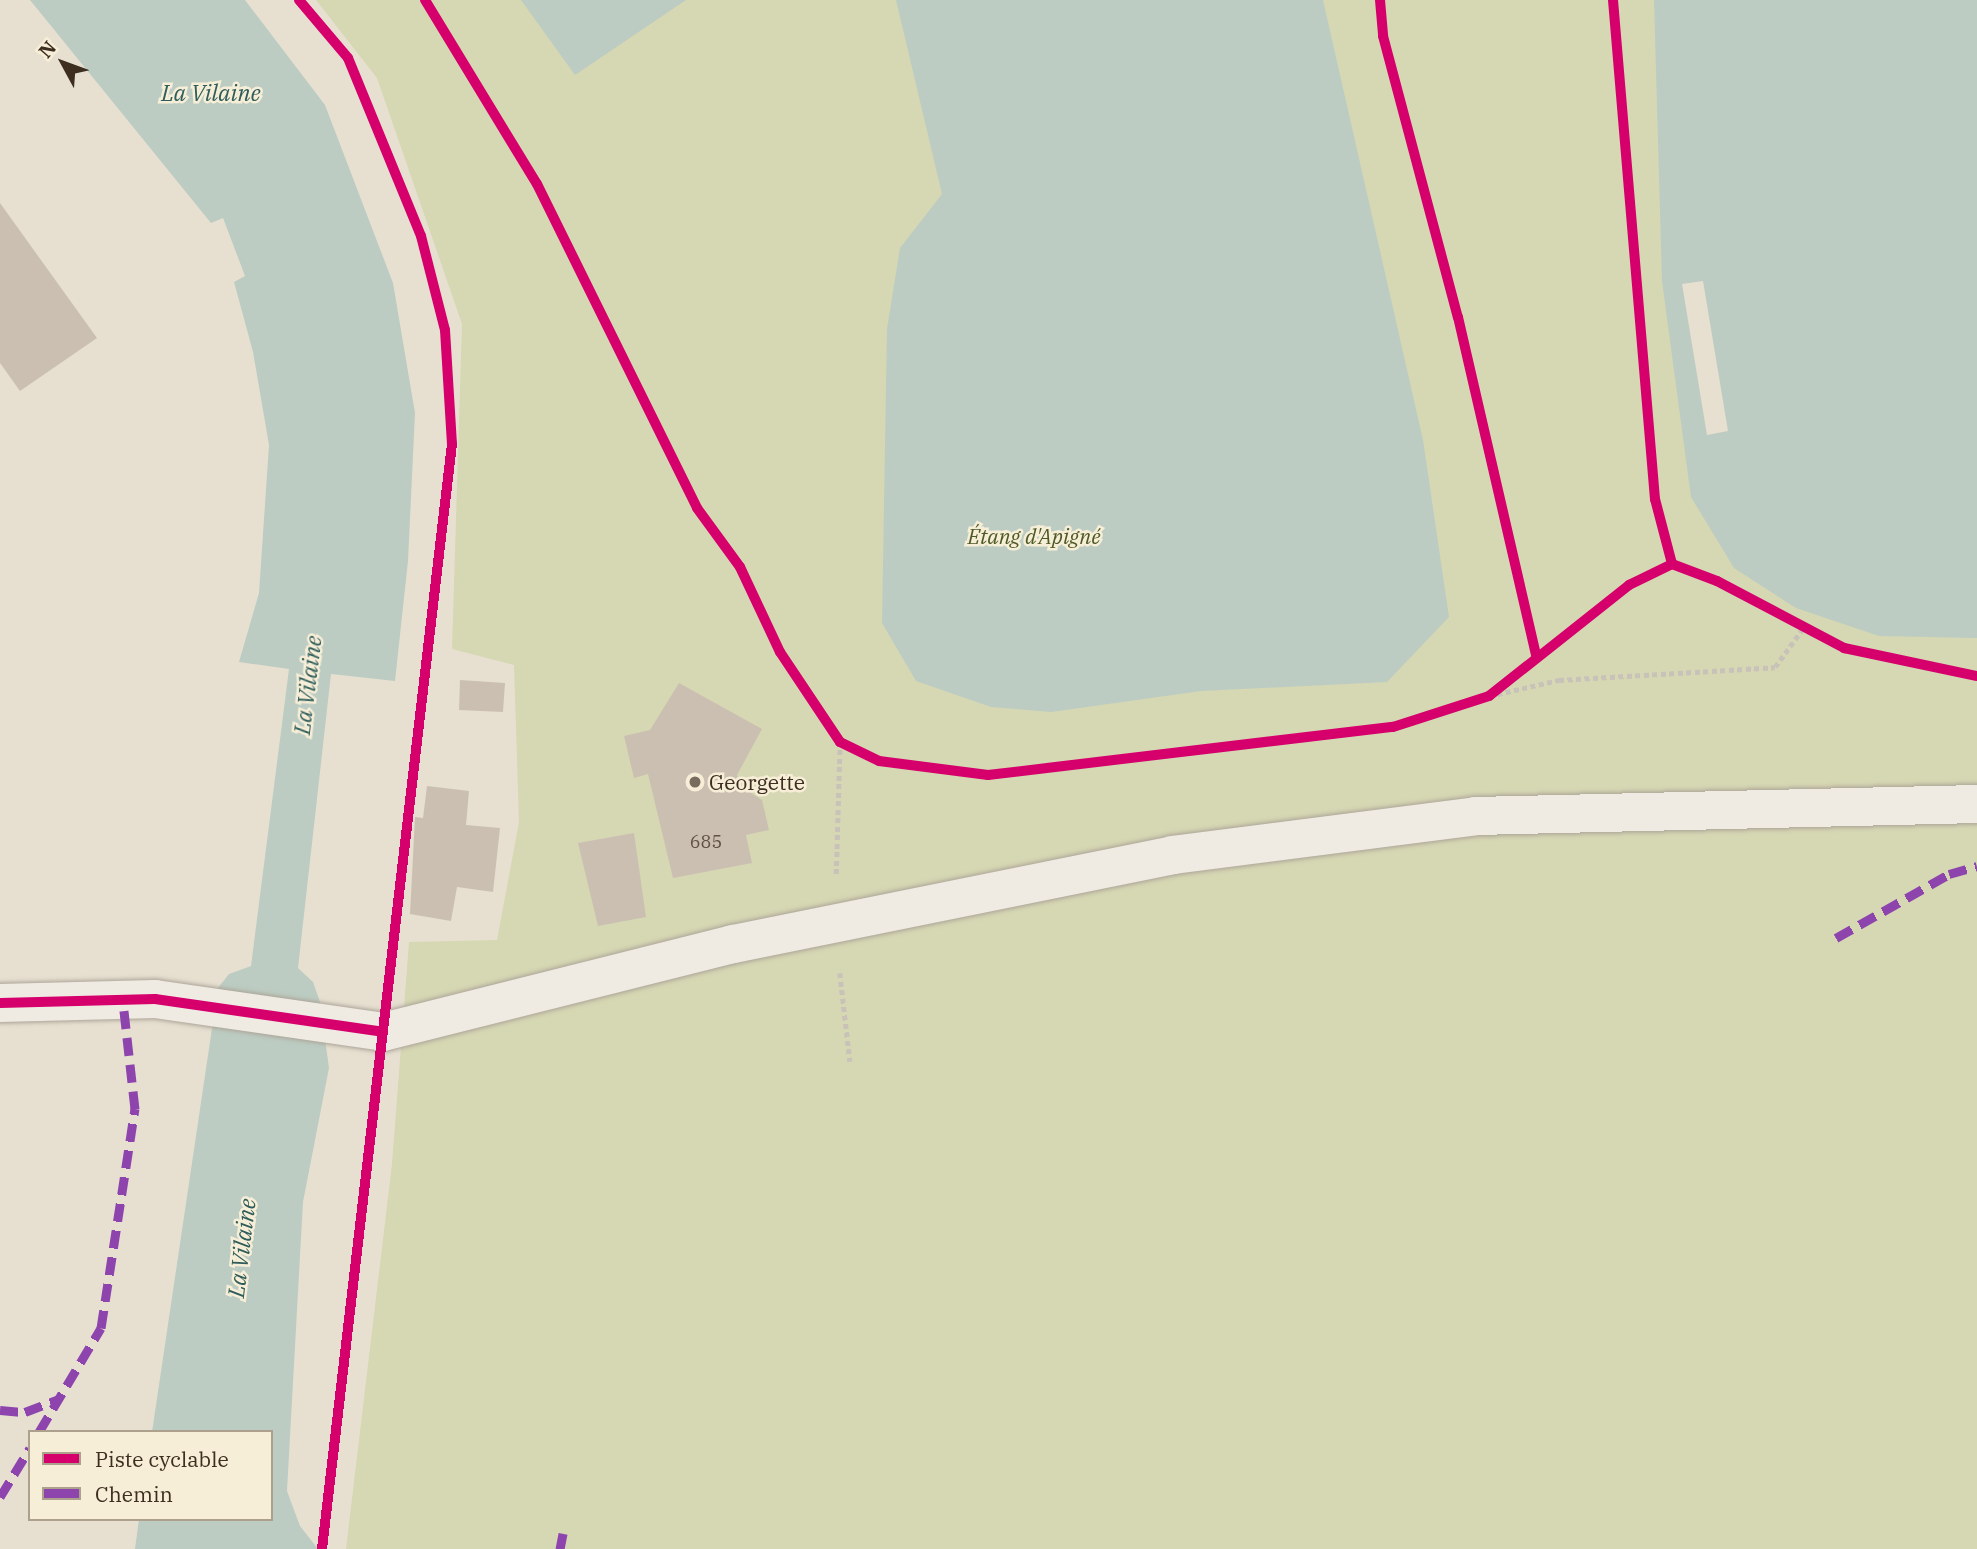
<!DOCTYPE html>
<meta charset="utf-8">
<style>
body{margin:0}
#map{position:relative;width:1977px;height:1549px;overflow:hidden;background:#e7e0d1;font-family:"IBM Plex Serif",serif}
div>[style]{position:absolute}
.green>*{inset:0;background:#d6d7b3}
.water>*{inset:0;background:#bcccc2}
.pier>*{inset:0;background:#e7e0d1}
.building>*{inset:0;background:#cbbfb2}
.path>*{height:4.5px;margin-top:-2.25px;transform-origin:0;background:repeating-linear-gradient(90deg,#c8c2b9 0 5px,transparent 0 8.5px)}
.roads{filter:drop-shadow(0 0 2px #ada599) drop-shadow(0 0 2px #ada599)}
.minor>*{height:38px;margin:-19px;padding:0 19px;transform-origin:19px;border-radius:19px;background:#efebe3}
.quiet>*{height:9px;margin-top:-4.5px;transform-origin:0;background:repeating-linear-gradient(90deg,#8e44ad 0 18px,transparent 0 27px)}
.cycleway>*{height:10px;margin:-5px;padding:0 5px;transform-origin:5px;border-radius:5px;background:#d6006c}
.dots>*{width:19px;height:19px;translate:-50% -50%;box-sizing:border-box;border:4px solid #f7eed8;border-radius:50%}
span{translate:-50% -50%;white-space:nowrap;text-align:center;line-height:1.15;-webkit-text-stroke:5px #f7eed8;paint-order:stroke}
.number-label{font-size:18px;color:#605244}
.number-label span{-webkit-text-stroke-width:0}
.park-label{font-size:21px;color:#4d5a26;font-style:italic}
.poi-label{font-size:21px;color:#3d2e20}
.left{translate:0 -50%;text-align:left}
.water-label{font-size:23px;color:#2f5d5a;font-style:italic}
.legend{position:absolute;left:28px;top:1430px;width:245px;height:91px;box-sizing:border-box;background:#f7eed8;border:2px solid #ada18e;margin:0;padding:9px 12px;list-style:none;font-size:21px;color:#3d2e20}
.legend li{display:flex;align-items:center;gap:14px;height:35px}
.legend b{width:35px;border:2px solid #ada18e}
.north{position:absolute;left:28px;top:28px;width:70px;height:70px;-webkit-text-stroke:5px #f7eed8;paint-order:stroke;rotate:311deg;font-size:19px;font-weight:700;line-height:28px;text-align:center;color:#3d2e20}
.north::after{content:'';display:block;margin:auto;width:24px;height:32px;background:#3d2e20;clip-path:polygon(50% 0,100% 100%,50% 72%,0 100%)}
</style>
<div id="map">
<div class="green">
<div style="clip-path:polygon(316px 0,1977px 0,1977px 1549px,346px 1549px,392px 1164px,409px 942px,497px 940px,519px 822px,514px 665px,452px 649px,462px 324px,377px 78px)"></div>
</div>
<div class="water">
<div style="clip-path:polygon(30px 0,245px 0,325px 105px,393px 283px,415px 413px,408px 561px,395px 681px,331px 674px,298px 968px,313px 982px,320px 1002px,329px 1068px,303px 1202px,287px 1491px,300px 1526px,318px 1549px,135px 1549px,139px 1519px,271px 1519px,271px 1432px,152px 1432px,218px 988px,229px 974px,251px 966px,289px 669px,239px 662px,259px 593px,269px 445px,253px 352px,234px 282px,245px 276px,223px 218px,211px 223px)"></div>
<div style="clip-path:polygon(521px 0,686px 0,575px 75px)"></div>
<div style="clip-path:polygon(896px 0,1323px 0,1423px 440px,1449px 617px,1387px 682px,1201px 691px,1051px 712px,991px 707px,916px 681px,882px 623px,887px 329px,900px 248px,942px 194px)"></div>
<div style="clip-path:polygon(1654px 0,1977px 0,1977px 638px,1879px 636px,1796px 608px,1734px 568px,1691px 497px,1662px 281px)"></div>
</div>
<div class="pier">
<div style="clip-path:polygon(1703px 281px,1728px 431px,1707px 435px,1682px 284px)"></div>
</div>
<div class="building">
<div style="clip-path:polygon(0 203px,97px 338px,20px 391px,0 363px)"></div>
<div style="clip-path:polygon(460px 680px,505px 683px,503px 712px,459px 710px)"></div>
<div style="clip-path:polygon(679px 683px,762px 729px,737px 775px,740px 786px,762px 800px,769px 830px,746px 835px,752px 863px,673px 878px,648px 774px,634px 778px,624px 736px,650px 730px)"></div>
<div style="clip-path:polygon(427px 786px,469px 791px,466px 825px,500px 828px,493px 892px,457px 887px,451px 921px,410px 914px,415px 817px,423px 818px)"></div>
<div style="clip-path:polygon(634px 833px,646px 917px,598px 926px,578px 843px)"></div>
</div>
<div class="path">
<div style="left:1489px;top:696px;width:72px;rotate:-12.9deg"></div>
<div style="left:1559px;top:680px;width:216px;rotate:-3.4deg"></div>
<div style="left:1775px;top:667px;width:49px;rotate:-54.1deg"></div>
<div style="left:836px;top:874px;width:132px;rotate:-88.3deg"></div>
<div style="left:840px;top:973px;width:89px;rotate:83.5deg"></div>
</div>
<div class="roads">
<div class="minor">
<div style="left:0;top:1003px;width:155px;rotate:-1.5deg"></div>
<div style="left:155px;top:999px;width:230px;rotate:8.2deg"></div>
<div style="left:383px;top:1032px;width:361px;rotate:-14.1deg"></div>
<div style="left:733px;top:944px;width:449px;rotate:-11.4deg"></div>
<div style="left:1173px;top:855px;width:305px;rotate:-7.3deg"></div>
<div style="left:1476px;top:816px;width:501px;rotate:-1.37deg"></div>
</div>
</div>
<div class="quiet">
<div style="left:1836px;top:938px;width:130px;rotate:-29.5deg"></div>
<div style="left:1949px;top:874px;width:29px;rotate:-16deg"></div>
<div style="left:0;top:1410px;width:25px;rotate:5deg"></div>
<div style="left:25px;top:1412px;width:36px;rotate:-21deg"></div>
<div style="left:39px;top:1432px;width:121px;rotate:-59.2deg"></div>
<div style="left:101px;top:1328px;width:222px;rotate:-81.2deg"></div>
<div style="left:135px;top:1109px;width:108px;rotate:-96.4deg"></div>
<div style="left:0;top:1497px;width:57px;rotate:-58.5deg"></div>
<div style="left:560px;top:1549px;width:16px;rotate:-79deg"></div>
</div>
<div class="cycleway">
<div style="left:299px;top:0;width:76px;rotate:49.8deg"></div>
<div style="left:348px;top:58px;width:192px;rotate:67.7deg"></div>
<div style="left:421px;top:236px;width:97px;rotate:75.7deg"></div>
<div style="left:445px;top:330px;width:114px;rotate:86.5deg"></div>
<div style="left:452px;top:444px;width:1113px;rotate:96.71deg"></div>
<div style="left:425px;top:0;width:215px;rotate:58.7deg"></div>
<div style="left:537px;top:184px;width:361px;rotate:63.7deg"></div>
<div style="left:697px;top:508px;width:73px;rotate:53.9deg"></div>
<div style="left:740px;top:567px;width:94px;rotate:64.8deg"></div>
<div style="left:780px;top:652px;width:108px;rotate:56.3deg"></div>
<div style="left:840px;top:742px;width:43px;rotate:26deg"></div>
<div style="left:879px;top:761px;width:110px;rotate:7.3deg"></div>
<div style="left:988px;top:775px;width:408px;rotate:-6.8deg"></div>
<div style="left:1393px;top:727px;width:101px;rotate:-17.9deg"></div>
<div style="left:1489px;top:696px;width:179px;rotate:-38.4deg"></div>
<div style="left:1629px;top:585px;width:48px;rotate:-26deg"></div>
<div style="left:1672px;top:564px;width:48px;rotate:20.7deg"></div>
<div style="left:1717px;top:581px;width:144px;rotate:27.8deg"></div>
<div style="left:1844px;top:648px;width:136px;rotate:11.9deg"></div>
<div style="left:1380px;top:0;width:36px;rotate:85deg"></div>
<div style="left:1383px;top:36px;width:291px;rotate:75.1deg"></div>
<div style="left:1458px;top:317px;width:348px;rotate:77deg"></div>
<div style="left:1613px;top:0;width:501px;rotate:85.19deg"></div>
<div style="left:1655px;top:499px;width:67px;rotate:75.3deg"></div>
<div style="left:0;top:1003px;width:155px;rotate:-1.5deg"></div>
<div style="left:155px;top:999px;width:230px;rotate:8.2deg"></div>
</div>
<div class="dots">
<div style="left:695px;top:782px;background:#786c5e"></div>
</div>
<div class="number-label">
<span style="left:706px;top:842px">685</span>
</div>
<div class="park-label">
<span style="left:1034px;top:536px">Étang d'Apigné</span>
</div>
<div class="poi-label">
<span class="left" style="left:709px;top:782px">Georgette</span>
</div>
<div class="water-label">
<span style="left:211px;top:92px">La Vilaine</span>
<span style="left:307px;top:685px;rotate:-83deg">La Vilaine</span>
<span style="left:241px;top:1248px;rotate:-83deg">La Vilaine</span>
</div>
<ul class="legend">
<li><b style="height:9px;background:#d6006c"></b>Piste cyclable</li>
<li><b style="height:9px;background:#8e44ad"></b>Chemin</li>
</ul>
<div class="north">N</div>
</div>
